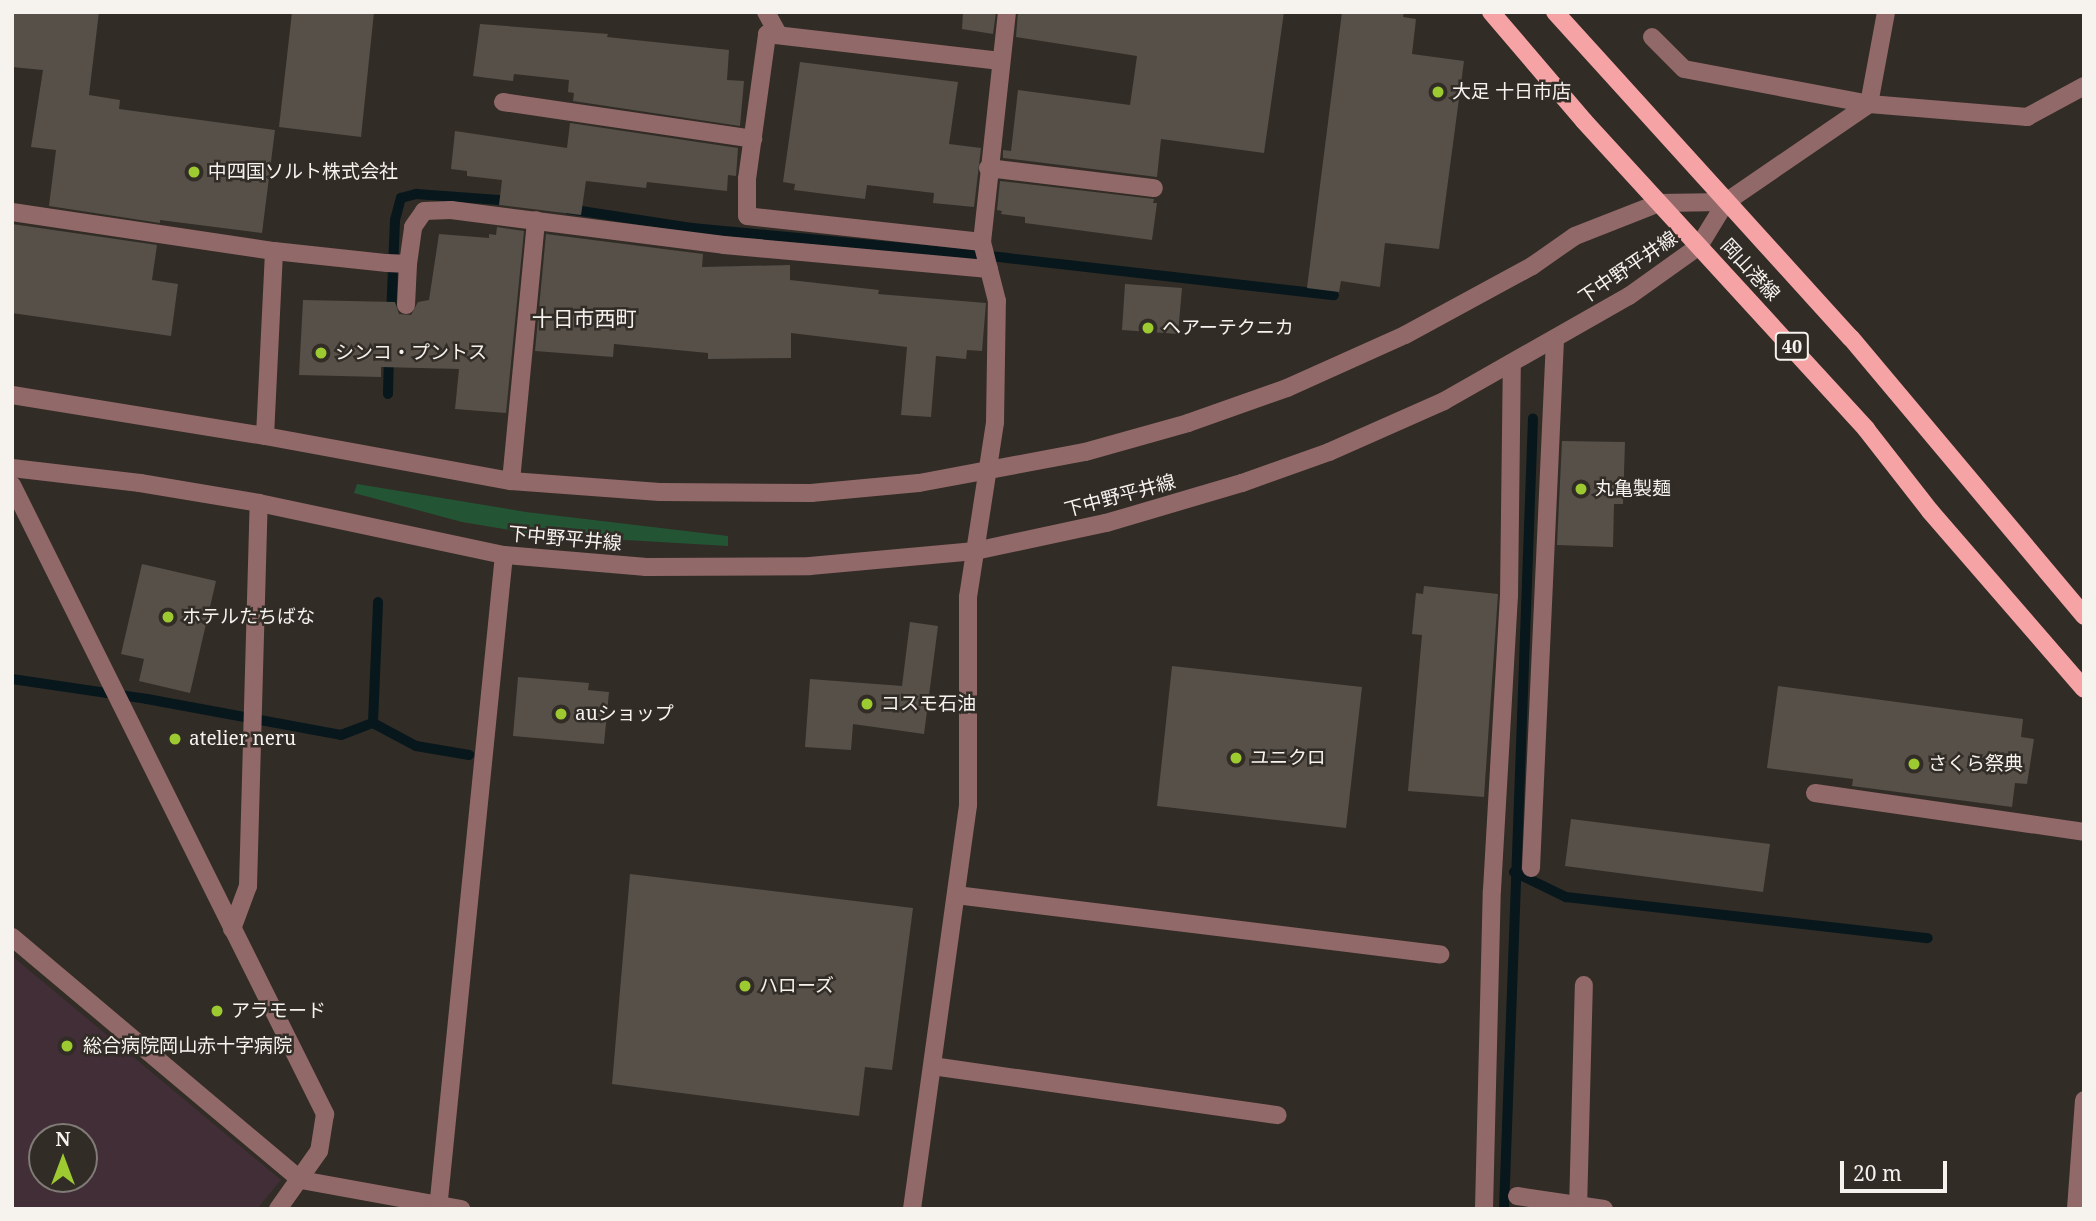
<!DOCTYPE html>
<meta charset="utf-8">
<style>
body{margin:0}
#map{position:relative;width:2096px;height:1221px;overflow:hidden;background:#322c26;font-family:"Noto Serif","Noto Sans JP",serif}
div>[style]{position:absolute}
.education>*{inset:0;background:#412e37}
.green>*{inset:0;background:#235534}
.stream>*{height:10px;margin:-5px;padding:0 5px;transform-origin:5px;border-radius:5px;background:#07171c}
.building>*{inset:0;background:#565049}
.minor>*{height:18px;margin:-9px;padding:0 9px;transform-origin:9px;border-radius:9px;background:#926969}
.major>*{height:18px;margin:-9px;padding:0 9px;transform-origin:9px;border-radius:9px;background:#f6a3a5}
.dots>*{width:19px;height:19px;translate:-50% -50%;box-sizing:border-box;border:4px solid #322c26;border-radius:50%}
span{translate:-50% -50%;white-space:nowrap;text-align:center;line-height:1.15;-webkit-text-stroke:5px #322c26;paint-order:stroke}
.shield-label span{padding:2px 5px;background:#322c26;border:2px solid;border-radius:5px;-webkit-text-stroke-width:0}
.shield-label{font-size:18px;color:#f6f2ee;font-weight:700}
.poi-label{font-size:19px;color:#f6f2ee}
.left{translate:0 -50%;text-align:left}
.street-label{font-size:19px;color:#f6f2ee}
.neighbourhood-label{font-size:21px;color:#f6f2ee}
.frame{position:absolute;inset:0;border:14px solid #f6f2ee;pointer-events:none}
.north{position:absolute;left:28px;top:1123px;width:70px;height:70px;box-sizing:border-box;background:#322c26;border:2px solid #807b76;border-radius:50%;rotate:0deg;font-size:19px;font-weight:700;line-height:28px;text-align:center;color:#f6f2ee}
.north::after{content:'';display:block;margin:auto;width:24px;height:32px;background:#9dca31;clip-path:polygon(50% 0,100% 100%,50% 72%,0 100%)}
.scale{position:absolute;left:1840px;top:1161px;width:107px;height:32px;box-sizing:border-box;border:4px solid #f6f2ee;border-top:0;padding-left:9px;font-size:21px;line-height:24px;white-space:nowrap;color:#f6f2ee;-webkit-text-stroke:5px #322c26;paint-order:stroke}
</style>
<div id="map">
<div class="education">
<div style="clip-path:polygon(evenodd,12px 956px,281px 1180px,257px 1209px,12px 1209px,12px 956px,42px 1137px,84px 1137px,84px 1179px,42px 1179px,42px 1137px)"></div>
</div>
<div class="green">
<div style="clip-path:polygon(357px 484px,526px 512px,728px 536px,728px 546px,540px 535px,462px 522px,354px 493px)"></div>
</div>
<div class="stream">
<div style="left:568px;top:209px;width:125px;rotate:8.7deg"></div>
<div style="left:692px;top:228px;width:316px;rotate:5.4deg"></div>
<div style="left:1007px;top:258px;width:329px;rotate:6.5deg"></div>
<div style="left:391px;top:316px;width:96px;rotate:-87.6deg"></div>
<div style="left:395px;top:220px;width:23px;rotate:-75deg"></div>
<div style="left:401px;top:198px;width:16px;rotate:-15deg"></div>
<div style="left:416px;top:194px;width:98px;rotate:4.1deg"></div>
<div style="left:388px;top:394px;width:41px;rotate:-88.6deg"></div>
<div style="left:12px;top:679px;width:136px;rotate:8.4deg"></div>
<div style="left:147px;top:699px;width:197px;rotate:10.5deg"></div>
<div style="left:341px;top:735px;width:34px;rotate:-21deg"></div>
<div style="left:373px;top:723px;width:49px;rotate:28.1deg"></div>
<div style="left:416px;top:746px;width:54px;rotate:9.6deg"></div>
<div style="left:373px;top:723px;width:121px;rotate:-87.6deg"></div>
<div style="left:1514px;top:872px;width:58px;rotate:25.7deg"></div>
<div style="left:1566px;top:897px;width:364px;rotate:6.5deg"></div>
<div style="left:1504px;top:1209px;width:791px;rotate:-87.9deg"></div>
</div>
<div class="building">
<div style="clip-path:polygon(12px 12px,99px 12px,89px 95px,120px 100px,119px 109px,275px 130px,262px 233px,160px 220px,160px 223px,49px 206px,56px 150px,31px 147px,43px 70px,12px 67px)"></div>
<div style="clip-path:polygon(292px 12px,374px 12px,361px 137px,279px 127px)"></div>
<div style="clip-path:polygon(963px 12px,996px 12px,993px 34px,962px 29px)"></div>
<div style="clip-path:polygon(1018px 12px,1284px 12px,1264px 153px,1161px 139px,1157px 177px,1003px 158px,1003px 150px,1011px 151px,1018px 90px,1130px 105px,1137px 56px,1016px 37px)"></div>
<div style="clip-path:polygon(1342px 12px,1404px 12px,1403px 17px,1416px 19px,1412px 54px,1464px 61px,1439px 249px,1385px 243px,1380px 287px,1341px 281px,1339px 292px,1307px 288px)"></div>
<div style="clip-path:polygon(480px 24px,608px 34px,607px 37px,729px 50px,727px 80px,744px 81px,740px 126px,573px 101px,574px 93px,568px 92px,569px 80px,514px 74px,513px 81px,473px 76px)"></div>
<div style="clip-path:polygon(800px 62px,958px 82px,949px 144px,981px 148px,974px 207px,933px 203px,934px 193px,867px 185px,865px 199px,794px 190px,795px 184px,783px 182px)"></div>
<div style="clip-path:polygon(570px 123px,738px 148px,736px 176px,728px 175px,727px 191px,647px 182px,646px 188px,586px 181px,581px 215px,499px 205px,502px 180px,467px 176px,467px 171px,451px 169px,455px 131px,567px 148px)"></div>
<div style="clip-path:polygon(1000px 181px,1154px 199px,1153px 203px,1157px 203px,1152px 240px,1025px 223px,1025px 217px,1001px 214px,1002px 211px,997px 210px)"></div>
<div style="clip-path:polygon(12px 224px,157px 245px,152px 280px,178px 284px,171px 336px,12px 313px)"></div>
<div style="clip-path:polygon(497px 227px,524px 231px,506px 413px,455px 409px,459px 369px,381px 367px,381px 377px,299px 375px,303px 300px,395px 302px,399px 314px,411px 315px,418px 302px,429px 300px,439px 234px,489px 238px,489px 234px,496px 235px)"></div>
<div style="clip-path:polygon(546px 234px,703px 254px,702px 267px,790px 265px,790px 280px,879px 290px,878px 294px,986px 303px,982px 351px,967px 350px,966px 359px,936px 356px,931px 417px,901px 415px,907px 347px,791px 333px,791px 358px,708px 359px,708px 353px,614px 344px,613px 357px,535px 351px)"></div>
<div style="clip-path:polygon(1125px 284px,1182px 288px,1178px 334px,1122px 330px)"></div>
<div style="clip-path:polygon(1562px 441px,1625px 442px,1623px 504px,1614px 504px,1613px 547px,1557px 545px)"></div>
<div style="clip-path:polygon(142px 564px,216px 581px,190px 693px,139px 681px,144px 659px,121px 654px)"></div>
<div style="clip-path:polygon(1424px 586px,1498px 594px,1484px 797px,1408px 791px,1422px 635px,1412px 634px,1416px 593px,1423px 594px)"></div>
<div style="clip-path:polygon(910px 622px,938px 626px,924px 734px,853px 724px,851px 750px,805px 747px,810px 679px,902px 686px)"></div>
<div style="clip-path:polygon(1172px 666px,1362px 687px,1346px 828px,1157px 806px)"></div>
<div style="clip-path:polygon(518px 677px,589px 683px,588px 690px,609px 692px,604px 744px,513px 736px)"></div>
<div style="clip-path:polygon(1778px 686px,2023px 719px,2021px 737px,2034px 739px,2027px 784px,2015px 783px,2012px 807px,1852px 786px,1853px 779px,1767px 768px)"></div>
<div style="clip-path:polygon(1571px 819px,1770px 844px,1763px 892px,1565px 866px)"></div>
<div style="clip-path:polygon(630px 874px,913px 908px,892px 1070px,865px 1067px,859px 1116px,612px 1084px)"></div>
</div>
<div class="minor">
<div style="left:766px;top:12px;width:26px;rotate:61deg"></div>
<div style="left:1652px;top:37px;width:45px;rotate:45deg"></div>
<div style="left:1684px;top:69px;width:188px;rotate:10.7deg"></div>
<div style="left:1869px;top:104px;width:94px;rotate:-79.5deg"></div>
<div style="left:503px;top:102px;width:253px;rotate:8.4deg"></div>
<div style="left:988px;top:168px;width:167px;rotate:6.9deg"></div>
<div style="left:12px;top:212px;width:265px;rotate:8.5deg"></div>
<div style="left:274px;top:251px;width:114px;rotate:6.1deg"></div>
<div style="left:387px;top:263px;width:21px;rotate:3deg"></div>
<div style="left:408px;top:264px;width:37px;rotate:-82deg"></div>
<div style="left:413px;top:227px;width:19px;rotate:-55deg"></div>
<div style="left:424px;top:211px;width:27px;rotate:-2deg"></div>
<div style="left:451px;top:210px;width:275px;rotate:7.3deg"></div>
<div style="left:724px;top:245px;width:266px;rotate:5.2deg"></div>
<div style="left:982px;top:242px;width:236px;rotate:-173.7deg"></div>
<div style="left:747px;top:216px;width:37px;rotate:-90deg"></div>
<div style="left:747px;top:179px;width:146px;rotate:-82.1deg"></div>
<div style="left:767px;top:34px;width:235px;rotate:6.6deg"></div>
<div style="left:406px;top:305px;width:41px;rotate:-87.2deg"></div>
<div style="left:12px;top:395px;width:256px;rotate:9.2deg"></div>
<div style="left:265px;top:436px;width:250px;rotate:10.4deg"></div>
<div style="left:511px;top:481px;width:149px;rotate:4.2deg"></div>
<div style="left:660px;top:492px;width:151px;rotate:0.4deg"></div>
<div style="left:811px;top:493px;width:108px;rotate:-5.3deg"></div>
<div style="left:919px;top:483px;width:169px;rotate:-10.6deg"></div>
<div style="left:1085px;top:452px;width:107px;rotate:-15.7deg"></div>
<div style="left:1188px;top:423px;width:105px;rotate:-19.5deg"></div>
<div style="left:1287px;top:388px;width:129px;rotate:-24.2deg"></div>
<div style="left:1405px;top:335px;width:145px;rotate:-28.5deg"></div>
<div style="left:1532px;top:266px;width:52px;rotate:-34.9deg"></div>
<div style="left:1575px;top:236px;width:90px;rotate:-21.4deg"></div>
<div style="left:1659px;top:203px;width:67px;rotate:-0.9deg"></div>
<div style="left:265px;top:436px;width:185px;rotate:-87.2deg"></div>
<div style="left:12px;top:468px;width:129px;rotate:6.7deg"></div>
<div style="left:140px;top:483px;width:121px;rotate:9.5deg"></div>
<div style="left:259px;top:503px;width:250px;rotate:12deg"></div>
<div style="left:504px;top:555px;width:143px;rotate:4.8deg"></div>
<div style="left:646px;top:567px;width:164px;rotate:-0.3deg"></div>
<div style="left:810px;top:566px;width:166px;rotate:-5.2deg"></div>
<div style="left:975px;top:551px;width:134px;rotate:-12.1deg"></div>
<div style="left:1106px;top:523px;width:142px;rotate:-16.4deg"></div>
<div style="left:1242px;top:483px;width:92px;rotate:-19.6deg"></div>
<div style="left:1329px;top:452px;width:126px;rotate:-23.9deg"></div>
<div style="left:1444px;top:401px;width:213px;rotate:-29.6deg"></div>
<div style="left:1629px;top:296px;width:86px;rotate:-35.5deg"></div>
<div style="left:1699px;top:246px;width:52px;rotate:-58.5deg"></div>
<div style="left:1726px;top:202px;width:173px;rotate:-34.4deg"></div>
<div style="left:1869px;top:104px;width:159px;rotate:4.7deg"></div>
<div style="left:2027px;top:117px;width:65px;rotate:-28.5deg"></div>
<div style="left:511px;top:481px;width:262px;rotate:-84.5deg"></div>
<div style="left:12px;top:485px;width:703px;rotate:63.54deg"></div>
<div style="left:325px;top:1114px;width:37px;rotate:99deg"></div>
<div style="left:319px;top:1151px;width:71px;rotate:125.3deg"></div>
<div style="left:1815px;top:793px;width:272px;rotate:8.2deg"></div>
<div style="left:1531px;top:868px;width:530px;rotate:-87.4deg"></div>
<div style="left:956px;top:895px;width:488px;rotate:7deg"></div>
<div style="left:232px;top:929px;width:46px;rotate:-69.6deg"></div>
<div style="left:248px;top:886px;width:383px;rotate:-88.4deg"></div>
<div style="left:12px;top:937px;width:378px;rotate:40.1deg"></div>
<div style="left:301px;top:1180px;width:163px;rotate:10.3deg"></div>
<div style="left:932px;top:1066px;width:349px;rotate:8.1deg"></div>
<div style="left:1517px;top:1196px;width:88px;rotate:8.5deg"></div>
<div style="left:438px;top:1209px;width:657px;rotate:-84.24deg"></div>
<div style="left:912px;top:1209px;width:408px;rotate:-82.1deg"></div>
<div style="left:968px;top:805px;width:208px;rotate:-90deg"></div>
<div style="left:968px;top:597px;width:177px;rotate:-81.2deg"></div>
<div style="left:995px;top:422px;width:121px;rotate:-89.1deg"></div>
<div style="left:997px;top:301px;width:61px;rotate:-104.3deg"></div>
<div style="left:982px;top:242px;width:231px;rotate:-83.8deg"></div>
<div style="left:1484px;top:1209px;width:319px;rotate:-88.6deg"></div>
<div style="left:1492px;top:890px;width:294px;rotate:-86.7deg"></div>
<div style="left:1509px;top:596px;width:233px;rotate:-89.3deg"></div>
<div style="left:1578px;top:1209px;width:224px;rotate:-88.5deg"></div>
<div style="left:2076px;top:1209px;width:109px;rotate:-85.8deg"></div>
</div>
<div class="major">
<div style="left:1491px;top:12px;width:143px;rotate:49.5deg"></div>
<div style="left:1584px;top:121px;width:418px;rotate:47.5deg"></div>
<div style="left:1866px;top:429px;width:104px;rotate:52deg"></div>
<div style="left:1930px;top:511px;width:235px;rotate:49.1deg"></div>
<div style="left:1555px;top:12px;width:440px;rotate:47.8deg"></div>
<div style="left:1851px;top:338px;width:363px;rotate:50deg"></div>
</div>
<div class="dots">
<div style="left:1438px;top:92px;background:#9dca31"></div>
<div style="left:194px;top:172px;background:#9dca31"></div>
<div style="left:1148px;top:328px;background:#9dca31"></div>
<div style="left:321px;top:353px;background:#9dca31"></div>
<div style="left:1581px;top:489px;background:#9dca31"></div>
<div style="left:168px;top:617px;background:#9dca31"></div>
<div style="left:867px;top:704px;background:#9dca31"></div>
<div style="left:561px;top:714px;background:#9dca31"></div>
<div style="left:175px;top:739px;background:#9dca31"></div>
<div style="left:1236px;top:758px;background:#9dca31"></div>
<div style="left:1914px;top:764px;background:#9dca31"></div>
<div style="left:745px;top:986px;background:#9dca31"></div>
<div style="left:217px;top:1011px;background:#9dca31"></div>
<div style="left:67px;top:1046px;background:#9dca31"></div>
</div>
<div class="shield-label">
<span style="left:1792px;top:346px">40</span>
</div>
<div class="poi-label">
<span class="left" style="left:1452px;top:92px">大足 十日市店</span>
<span class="left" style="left:208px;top:172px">中四国ソルト株式会社</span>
<span class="left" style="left:1162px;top:328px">ヘアーテクニカ</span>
<span class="left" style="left:335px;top:353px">シンコ・プントス</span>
<span class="left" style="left:1595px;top:489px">丸亀製麺</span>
<span class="left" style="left:182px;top:617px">ホテルたちばな</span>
<span class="left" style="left:881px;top:704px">コスモ石油</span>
<span class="left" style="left:575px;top:714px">auショップ</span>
<span class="left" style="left:189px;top:739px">atelier neru</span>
<span class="left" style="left:1250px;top:758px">ユニクロ</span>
<span class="left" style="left:1928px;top:764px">さくら祭典</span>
<span class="left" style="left:759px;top:986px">ハローズ</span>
<span class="left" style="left:231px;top:1011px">アラモード</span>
<span class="left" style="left:83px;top:1046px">総合病院岡山赤十字病院</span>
</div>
<div class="street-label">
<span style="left:1628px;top:268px;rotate:-34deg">下中野平井線</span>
<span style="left:1750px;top:270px;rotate:47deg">岡山港線</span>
<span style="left:1120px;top:496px;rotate:-15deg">下中野平井線</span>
<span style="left:565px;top:539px;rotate:5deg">下中野平井線</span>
</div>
<div class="neighbourhood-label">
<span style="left:584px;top:318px">十日市西町</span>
</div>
<div class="frame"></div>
<div class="north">N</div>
<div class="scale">20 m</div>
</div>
